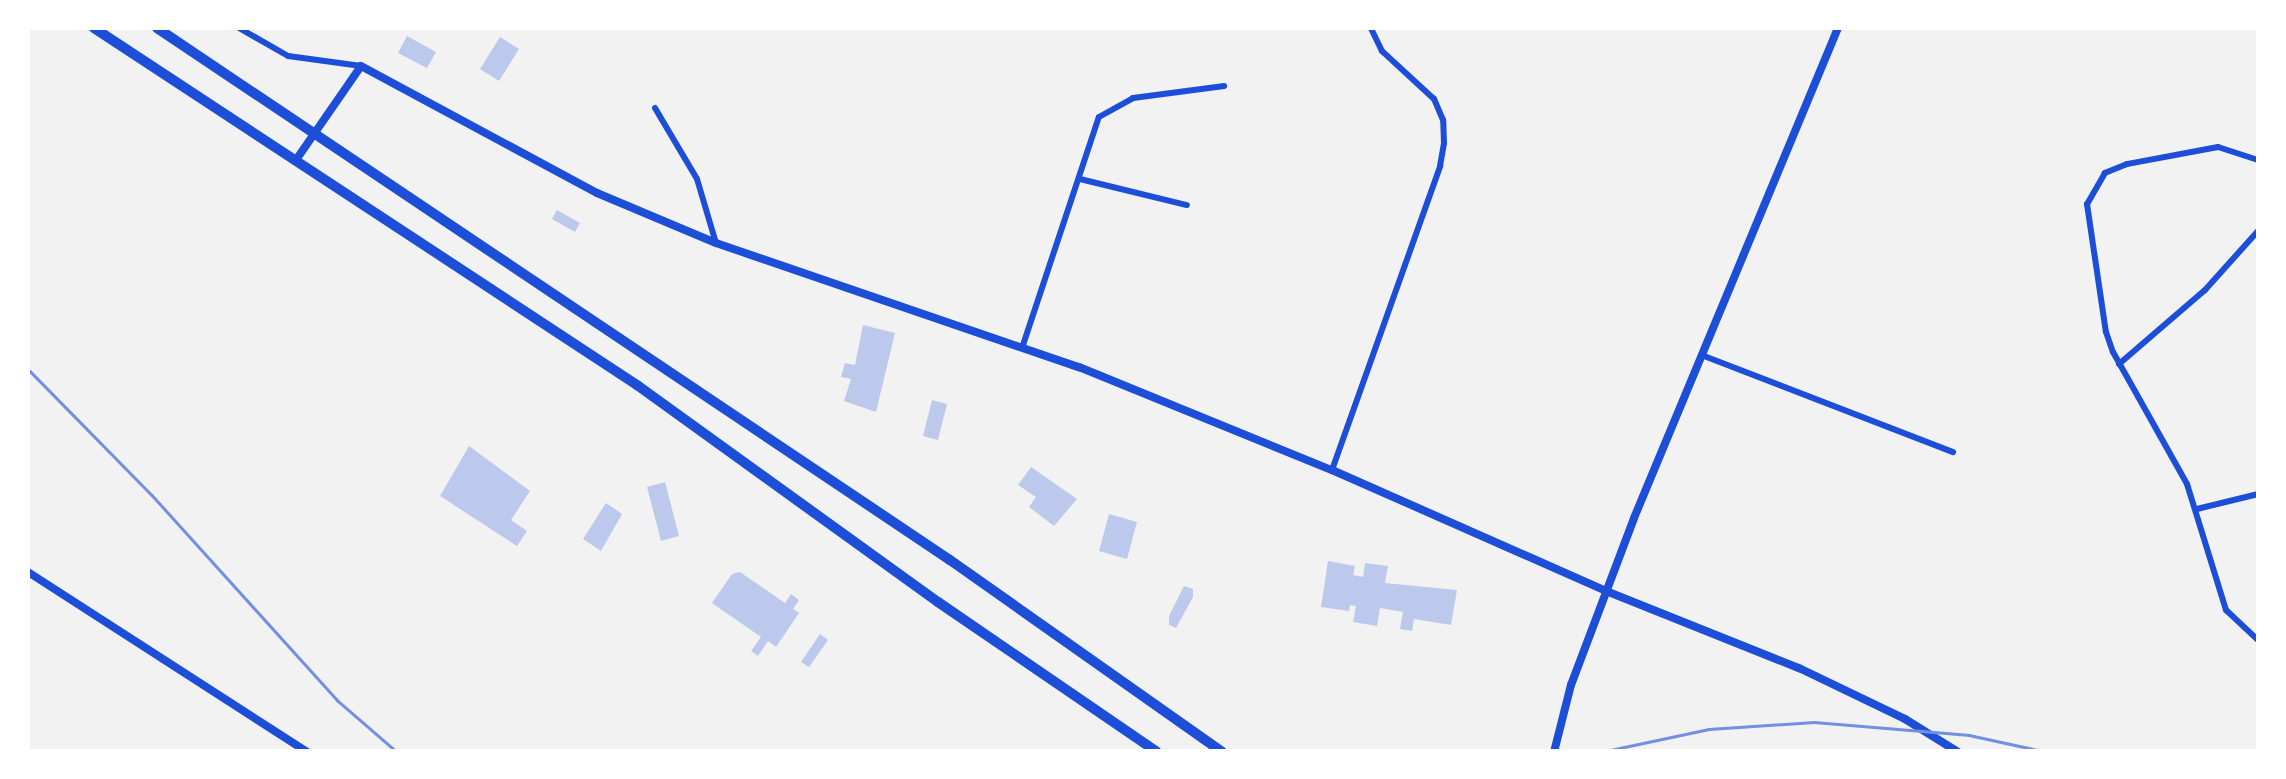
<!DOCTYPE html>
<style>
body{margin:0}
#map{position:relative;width:2286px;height:779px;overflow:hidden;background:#f2f2f2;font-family:"Titillium Web",sans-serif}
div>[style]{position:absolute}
.building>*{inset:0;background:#bdc9ec}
.minor>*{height:6px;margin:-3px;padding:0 3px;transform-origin:3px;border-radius:3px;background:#1d4ed8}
.tertiary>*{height:8px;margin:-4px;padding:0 4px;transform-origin:4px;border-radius:4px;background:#1d4ed8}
.trunk>*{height:10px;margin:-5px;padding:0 5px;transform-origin:5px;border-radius:5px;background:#1d4ed8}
.rail>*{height:2.5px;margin:-1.25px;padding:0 1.25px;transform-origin:1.25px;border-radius:1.25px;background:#7290e2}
span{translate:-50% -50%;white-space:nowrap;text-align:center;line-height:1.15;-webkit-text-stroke:10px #fff;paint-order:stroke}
.frame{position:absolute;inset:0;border:30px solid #fff;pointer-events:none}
</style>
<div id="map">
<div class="building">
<div style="clip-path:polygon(407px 36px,436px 52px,427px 68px,398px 53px)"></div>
<div style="clip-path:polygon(500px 37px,519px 49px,499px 81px,480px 69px)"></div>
<div style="clip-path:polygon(557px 210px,580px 223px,575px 232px,552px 219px)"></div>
<div style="clip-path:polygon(863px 325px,895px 333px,876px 412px,844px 401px,851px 379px,841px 377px,845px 363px,855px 365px)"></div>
<div style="clip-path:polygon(932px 400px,947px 404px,938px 440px,923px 436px)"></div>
<div style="clip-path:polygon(469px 446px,530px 491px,511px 520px,527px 531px,517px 546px,440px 496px)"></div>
<div style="clip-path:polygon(1031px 467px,1077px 499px,1054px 526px,1029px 507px,1036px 497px,1018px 485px)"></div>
<div style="clip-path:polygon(665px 482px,679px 536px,661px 541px,647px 487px)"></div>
<div style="clip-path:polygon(606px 503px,622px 514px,601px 551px,583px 539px)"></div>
<div style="clip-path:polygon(1109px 514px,1137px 522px,1127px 559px,1099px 551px)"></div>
<div style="clip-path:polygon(1328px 561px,1355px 566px,1353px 575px,1363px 577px,1365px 563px,1388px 566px,1385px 583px,1457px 590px,1451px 625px,1414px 619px,1412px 631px,1400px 629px,1403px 612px,1380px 608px,1377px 626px,1353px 622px,1356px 606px,1350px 605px,1349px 611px,1321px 607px)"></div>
<div style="clip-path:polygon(740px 572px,785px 603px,791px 594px,799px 600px,793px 609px,799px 613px,776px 647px,768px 641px,758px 656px,751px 651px,761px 637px,712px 603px,732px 574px)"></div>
<div style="clip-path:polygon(1184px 586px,1193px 589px,1193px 597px,1176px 628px,1169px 625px,1169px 616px)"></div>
<div style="clip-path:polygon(820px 634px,828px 640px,809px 667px,801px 662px)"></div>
</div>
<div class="minor">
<div style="left:239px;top:28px;width:56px;rotate:29.7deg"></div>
<div style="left:288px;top:56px;width:74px;rotate:7.8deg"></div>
<div style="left:655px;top:108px;width:82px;rotate:59.4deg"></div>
<div style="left:697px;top:179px;width:67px;rotate:73.5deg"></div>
<div style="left:2258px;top:160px;width:42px;rotate:-162deg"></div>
<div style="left:2218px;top:147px;width:93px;rotate:169.4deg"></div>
<div style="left:2127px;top:164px;width:24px;rotate:158deg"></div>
<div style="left:2105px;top:173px;width:36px;rotate:120deg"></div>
<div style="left:2087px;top:204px;width:129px;rotate:81.6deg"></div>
<div style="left:2106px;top:332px;width:21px;rotate:71deg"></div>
<div style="left:2113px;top:352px;width:151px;rotate:60.7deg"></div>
<div style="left:2187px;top:484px;width:132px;rotate:72.8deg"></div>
<div style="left:2226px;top:610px;width:44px;rotate:43.2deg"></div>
<div style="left:1080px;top:179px;width:110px;rotate:13.7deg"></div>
<div style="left:1022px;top:348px;width:243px;rotate:-71.6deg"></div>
<div style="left:1099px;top:117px;width:39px;rotate:-29deg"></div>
<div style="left:1133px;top:98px;width:92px;rotate:-7.5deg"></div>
<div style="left:1704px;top:356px;width:267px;rotate:21.1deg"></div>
<div style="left:2119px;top:364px;width:113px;rotate:-40.7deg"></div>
<div style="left:2205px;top:290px;width:79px;rotate:-48.1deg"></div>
<div style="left:1332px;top:470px;width:323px;rotate:-70.4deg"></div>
<div style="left:1440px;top:166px;width:23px;rotate:-80deg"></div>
<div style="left:1444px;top:143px;width:23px;rotate:-92deg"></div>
<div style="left:1443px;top:120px;width:23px;rotate:-113deg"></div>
<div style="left:1434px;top:99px;width:71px;rotate:-137.3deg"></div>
<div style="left:1382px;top:51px;width:25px;rotate:-116deg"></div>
<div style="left:2197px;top:509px;width:63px;rotate:-13.8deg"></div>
</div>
<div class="tertiary">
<div style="left:296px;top:160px;width:114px;rotate:-55.3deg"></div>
<div style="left:361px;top:66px;width:268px;rotate:28.3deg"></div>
<div style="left:597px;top:193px;width:129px;rotate:22.8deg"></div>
<div style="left:716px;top:243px;width:384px;rotate:18.9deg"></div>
<div style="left:1079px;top:367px;width:273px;rotate:22.2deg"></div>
<div style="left:1332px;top:470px;width:300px;rotate:23.8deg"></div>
<div style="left:1606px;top:591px;width:208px;rotate:21.8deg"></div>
<div style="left:1799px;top:668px;width:118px;rotate:25.7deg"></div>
<div style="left:1905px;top:719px;width:62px;rotate:31.9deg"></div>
<div style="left:28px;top:572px;width:332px;rotate:32.8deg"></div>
<div style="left:1554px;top:752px;width:69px;rotate:-75.8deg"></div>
<div style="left:1571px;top:685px;width:178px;rotate:-69.3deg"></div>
<div style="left:1634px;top:518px;width:531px;rotate:-67.4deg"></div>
</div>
<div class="trunk">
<div style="left:94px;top:28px;width:650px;rotate:33.32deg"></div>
<div style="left:637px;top:385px;width:371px;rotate:35.8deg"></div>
<div style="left:938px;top:602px;width:265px;rotate:34.4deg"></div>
<div style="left:157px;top:28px;width:955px;rotate:33.86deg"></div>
<div style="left:950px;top:560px;width:333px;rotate:35.2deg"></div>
</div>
<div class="rail">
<div style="left:28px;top:369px;width:177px;rotate:45.5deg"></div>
<div style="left:152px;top:495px;width:276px;rotate:47.9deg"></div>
<div style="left:337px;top:700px;width:79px;rotate:40.9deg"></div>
<div style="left:1601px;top:752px;width:110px;rotate:-12deg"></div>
<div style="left:1709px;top:729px;width:105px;rotate:-3.8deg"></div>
<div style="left:1814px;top:722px;width:156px;rotate:4.8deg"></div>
<div style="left:1969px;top:735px;width:80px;rotate:12.3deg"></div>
</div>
<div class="frame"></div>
</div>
